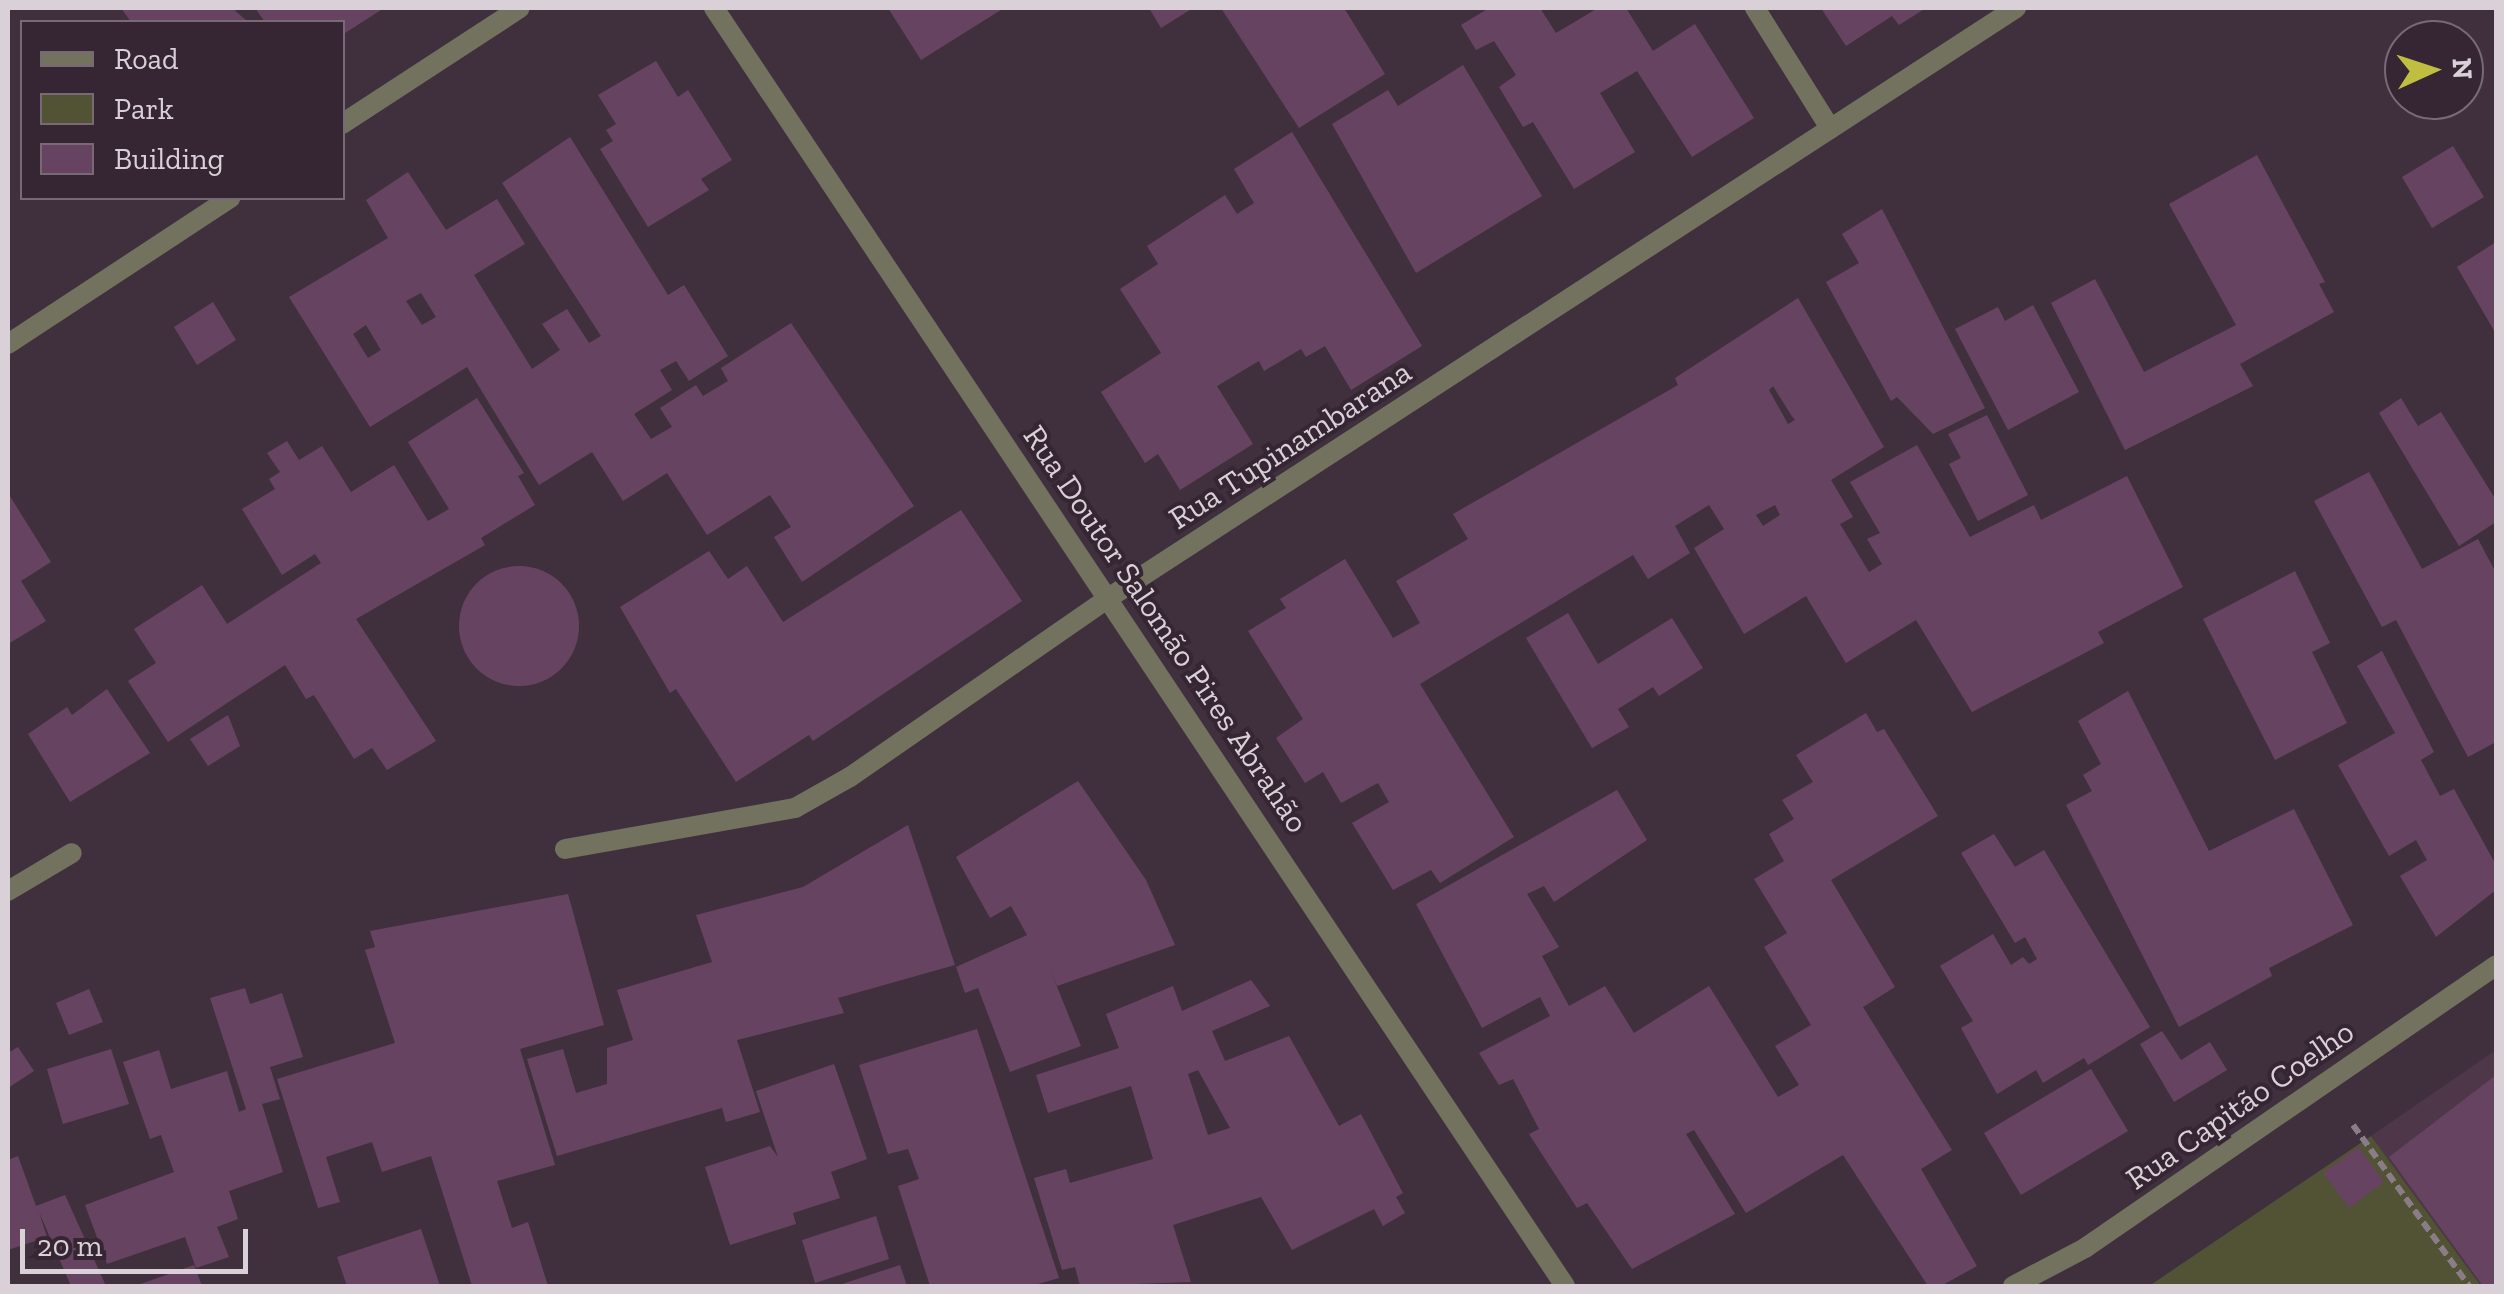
<!DOCTYPE html>
<meta charset="utf-8">
<style>
body{margin:0}
#map{position:relative;width:2504px;height:1294px;overflow:hidden;background:#40303e;font-family:"Zilla Slab",serif}
div>[style]{position:absolute}
.built>*{inset:0;background:#4d3749}
.green>*{inset:0;background:#525235}
.building>*{inset:0;background:#664461}
.round{border-radius:50%}
.path>*{height:6px;margin-top:-3px;transform-origin:0;background:repeating-linear-gradient(90deg,#8a7d88 0 10px,transparent 0 15px)}
.minor>*{height:20px;margin:-10px;padding:0 10px;transform-origin:10px;border-radius:10px;background:#72725f}
.tertiary>*{height:20px;margin:-10px;padding:0 10px;transform-origin:10px;border-radius:10px;background:#72725f}
span{translate:-50% -50%;white-space:nowrap;text-align:center;line-height:1.15;-webkit-text-stroke:8px #362633;paint-order:stroke}
.street-label{font-size:32px;color:#dad0d8}
.frame{position:absolute;inset:0;border:10px solid #dad0d8;pointer-events:none}
.legend{position:absolute;left:20px;top:20px;width:325px;height:180px;box-sizing:border-box;background:#362633;border:2px solid #786a75;margin:0;padding:12px 18px;list-style:none;font-size:30px;color:#dad0d8}
.legend li{display:flex;align-items:center;gap:20px;height:50px}
.legend b{width:50px;border:2px solid #786a75}
.north{position:absolute;left:2384px;top:20px;width:100px;height:100px;box-sizing:border-box;background:#362633;border:2px solid #786a75;border-radius:50%;rotate:87deg;font-size:28px;font-weight:700;line-height:40px;text-align:center;color:#dad0d8}
.north::after{content:'';display:block;margin:auto;width:35px;height:45px;background:#c0be40;clip-path:polygon(50% 0,100% 100%,50% 72%,0 100%)}
.scale{position:absolute;left:20px;top:1229px;width:228px;height:45px;box-sizing:border-box;border:5px solid #dad0d8;border-top:0;padding-left:12px;font-size:30px;line-height:35px;white-space:nowrap;color:#dad0d8;-webkit-text-stroke:8px #362633;paint-order:stroke}
</style>
<div id="map">
<div class="built">
<div style="clip-path:polygon(2496px 1050px,2496px 1286px,2481px 1286px,2371px 1136px)"></div>
</div>
<div class="green">
<div style="clip-path:polygon(2371px 1136px,2481px 1286px,2149px 1286px)"></div>
</div>
<div class="building">
<div style="clip-path:polygon(121px 8px,232px 8px,248px 22px,131px 22px)"></div>
<div style="clip-path:polygon(255px 8px,384px 8px,342px 35px,342px 22px,265px 22px)"></div>
<div style="clip-path:polygon(888px 8px,1004px 8px,921px 60px)"></div>
<div style="clip-path:polygon(1149px 8px,1193px 8px,1161px 28px)"></div>
<div style="clip-path:polygon(1221px 8px,1344px 8px,1385px 74px,1299px 128px)"></div>
<div style="clip-path:polygon(1489px 8px,1540px 8px,1556px 33px,1598px 8px,1626px 8px,1653px 51px,1695px 24px,1754px 118px,1692px 157px,1637px 71px,1600px 93px,1635px 152px,1574px 189px,1533px 122px,1523px 127px,1499px 87px,1516px 75px,1494px 41px,1476px 50px,1461px 25px)"></div>
<div style="clip-path:polygon(1821px 8px,1926px 8px,1899px 25px,1892px 16px,1846px 46px)"></div>
<div style="clip-path:polygon(656px 61px,678px 97px,688px 90px,732px 160px,701px 179px,709px 190px,648px 227px,600px 149px,613px 141px,606px 130px,616px 124px,598px 95px)"></div>
<div style="clip-path:polygon(1463px 65px,1542px 196px,1416px 273px,1332px 124px,1388px 90px,1398px 106px)"></div>
<div style="clip-path:polygon(1292px 132px,1422px 346px,1351px 390px,1325px 346px,1306px 357px,1301px 349px,1264px 371px,1259px 361px,1217px 386px,1253px 444px,1180px 490px,1158px 454px,1145px 463px,1101px 392px,1161px 353px,1120px 289px,1158px 264px,1147px 246px,1225px 195px,1237px 214px,1254px 203px,1234px 169px)"></div>
<div style="clip-path:polygon(evenodd,570px 137px,668px 295px,684px 285px,728px 356px,689px 381px,676px 361px,660px 370px,672px 390px,634px 414px,651px 439px,672px 427px,660px 408px,696px 385px,703px 396px,728px 381px,721px 368px,791px 323px,914px 506px,802px 582px,774px 537px,791px 527px,770px 495px,707px 535px,667px 473px,623px 501px,592px 452px,539px 485px,467px 367px,370px 427px,289px 297px,388px 238px,366px 200px,408px 172px,446px 230px,497px 199px,525px 244px,474px 275px,532px 369px,560px 350px,542px 324px,567px 309px,589px 343px,601px 336px,502px 183px,570px 137px,421px 293px,436px 317px,422px 325px,406px 301px,421px 293px,570px 137px,366px 325px,381px 350px,368px 358px,353px 334px,366px 325px)"></div>
<div style="clip-path:polygon(2453px 146px,2484px 197px,2432px 228px,2402px 177px)"></div>
<div style="clip-path:polygon(2257px 155px,2325px 282px,2319px 284px,2334px 312px,2240px 364px,2253px 386px,2125px 450px,2051px 303px,2095px 279px,2144px 372px,2236px 325px,2169px 204px)"></div>
<div style="clip-path:polygon(1882px 209px,1985px 408px,1933px 434px,1897px 397px,1891px 401px,1826px 282px,1859px 263px,1842px 234px)"></div>
<div style="clip-path:polygon(2496px 242px,2496px 334px,2457px 267px)"></div>
<div style="clip-path:polygon(evenodd,1798px 298px,1884px 447px,1831px 480px,1853px 517px,1840px 524px,1869px 572px,1882px 564px,1867px 539px,1880px 533px,1850px 482px,1917px 445px,1970px 537px,2034px 505px,2041px 520px,2127px 476px,2183px 587px,2098px 632px,2104px 643px,1972px 712px,1916px 620px,1846px 663px,1806px 596px,1744px 634px,1694px 548px,1724px 529px,1709px 505px,1675px 526px,1690px 553px,1648px 579px,1633px 555px,1420px 684px,1514px 837px,1440px 883px,1431px 870px,1393px 890px,1352px 823px,1389px 802px,1378px 783px,1341px 803px,1323px 772px,1305px 783px,1276px 738px,1303px 719px,1248px 631px,1286px 608px,1280px 599px,1345px 559px,1393px 638px,1420px 623px,1396px 581px,1468px 539px,1453px 514px,1678px 385px,1675px 378px,1798px 298px,1773px 386px,1791px 415px,1795px 420px,1788px 424px,1769px 390px,1773px 386px,1798px 298px,1775px 505px,1780px 515px,1763px 526px,1756px 515px,1775px 505px)"></div>
<div style="clip-path:polygon(213px 302px,236px 340px,197px 365px,174px 327px)"></div>
<div style="clip-path:polygon(2033px 305px,2079px 392px,2008px 430px,1955px 329px,1998px 307px,2005px 321px)"></div>
<div style="clip-path:polygon(477px 398px,524px 473px,518px 476px,535px 505px,481px 538px,485px 545px,356px 619px,436px 741px,387px 770px,372px 748px,354px 759px,314px 695px,306px 699px,285px 665px,168px 742px,128px 681px,156px 663px,134px 629px,202px 585px,227px 624px,321px 563px,315px 554px,282px 575px,242px 509px,275px 489px,269px 479px,280px 472px,267px 453px,287px 441px,299px 460px,322px 446px,351px 492px,394px 465px,428px 521px,449px 509px,408px 442px)"></div>
<div style="clip-path:polygon(2401px 398px,2418px 426px,2441px 412px,2496px 500px,2496px 522px,2459px 546px,2379px 413px)"></div>
<div style="clip-path:polygon(1987px 415px,2028px 495px,1978px 521px,1949px 464px,1961px 458px,1948px 434px)"></div>
<div style="clip-path:polygon(2369px 472px,2422px 569px,2478px 539px,2496px 573px,2496px 742px,2468px 757px,2396px 620px,2382px 627px,2314px 501px)"></div>
<div style="clip-path:polygon(8px 493px,51px 562px,21px 581px,46px 621px,8px 644px)"></div>
<div style="clip-path:polygon(961px 510px,1022px 601px,813px 741px,809px 735px,736px 782px,676px 689px,670px 693px,620px 607px,709px 551px,728px 579px,747px 566px,783px 622px)"></div>
<div class="round" style="left:459px;top:566px;width:120px;height:120px"></div>
<div style="clip-path:polygon(2295px 571px,2330px 643px,2312px 652px,2347px 723px,2275px 760px,2203px 619px)"></div>
<div style="clip-path:polygon(1568px 613px,1598px 664px,1672px 618px,1703px 668px,1659px 696px,1653px 687px,1618px 709px,1629px 727px,1592px 748px,1526px 638px)"></div>
<div style="clip-path:polygon(2382px 651px,2434px 752px,2421px 760px,2440px 796px,2454px 789px,2496px 865px,2496px 890px,2436px 937px,2400px 876px,2427px 860px,2416px 840px,2389px 856px,2338px 765px,2395px 733px,2357px 666px)"></div>
<div style="clip-path:polygon(107px 689px,150px 753px,70px 802px,28px 734px,67px 707px,72px 715px)"></div>
<div style="clip-path:polygon(2128px 691px,2209px 851px,2294px 809px,2353px 925px,2269px 968px,2272px 976px,2179px 1027px,2066px 805px,2092px 791px,2083px 775px,2101px 764px,2078px 721px)"></div>
<div style="clip-path:polygon(1866px 713px,1877px 732px,1884px 729px,1938px 816px,1831px 880px,1895px 987px,1863px 1007px,1952px 1150px,1921px 1169px,1977px 1266px,1941px 1286px,1928px 1286px,1843px 1155px,1746px 1213px,1694px 1130px,1686px 1134px,1735px 1214px,1632px 1269px,1587px 1203px,1577px 1208px,1547px 1162px,1529px 1134px,1539px 1129px,1513px 1079px,1499px 1085px,1479px 1053px,1550px 1016px,1540px 997px,1482px 1028px,1416px 904px,1617px 790px,1647px 840px,1554px 902px,1544px 886px,1527px 894px,1559px 947px,1542px 956px,1569px 1006px,1605px 986px,1634px 1033px,1709px 986px,1778px 1097px,1799px 1085px,1775px 1046px,1811px 1025px,1764px 947px,1787px 933px,1754px 879px,1784px 861px,1769px 834px,1794px 819px,1782px 800px,1813px 782px,1796px 755px)"></div>
<div style="clip-path:polygon(228px 715px,240px 746px,208px 766px,190px 739px)"></div>
<div style="clip-path:polygon(1078px 781px,1146px 880px,1175px 945px,1057px 986px,1049px 967px,1081px 1046px,1010px 1072px,978px 988px,965px 993px,956px 967px,1027px 935px,1011px 906px,990px 918px,956px 857px)"></div>
<div style="clip-path:polygon(908px 825px,955px 965px,838px 998px,844px 1013px,737px 1040px,760px 1112px,726px 1122px,722px 1108px,557px 1156px,527px 1059px,563px 1049px,576px 1093px,607px 1084px,607px 1048px,633px 1040px,617px 990px,712px 962px,696px 915px,803px 887px)"></div>
<div style="clip-path:polygon(1994px 834px,2015px 867px,2044px 850px,2150px 1027px,2088px 1065px,2084px 1058px,2043px 1083px,2036px 1070px,1997px 1094px,1961px 1028px,1973px 1021px,1940px 966px,1993px 934px,2011px 965px,2023px 957px,2029px 964px,2037px 959px,2025px 937px,2015px 943px,1961px 853px)"></div>
<div style="clip-path:polygon(568px 894px,604px 1025px,520px 1049px,555px 1165px,497px 1181px,512px 1228px,528px 1222px,548px 1286px,472px 1286px,431px 1156px,382px 1172px,372px 1142px,326px 1157px,340px 1202px,318px 1208px,277px 1079px,395px 1043px,365px 950px,375px 947px,370px 931px)"></div>
<div style="clip-path:polygon(evenodd,1251px 980px,1270px 1006px,1212px 1031px,1225px 1061px,1289px 1036px,1339px 1126px,1361px 1114px,1403px 1193px,1396px 1197px,1405px 1213px,1383px 1226px,1374px 1209px,1292px 1250px,1261px 1197px,1173px 1225px,1191px 1282px,1080px 1286px,1075px 1267px,1062px 1270px,1034px 1178px,1066px 1169px,1070px 1183px,1153px 1159px,1131px 1086px,1048px 1113px,1036px 1075px,1119px 1048px,1106px 1014px,1173px 986px,1182px 1011px,1251px 980px,1198px 1070px,1230px 1128px,1208px 1135px,1188px 1074px,1198px 1070px)"></div>
<div style="clip-path:polygon(245px 988px,250px 1004px,282px 993px,303px 1057px,270px 1067px,280px 1099px,262px 1104px,283px 1172px,229px 1191px,238px 1219px,217px 1227px,229px 1257px,196px 1268px,185px 1237px,107px 1264px,85px 1205px,174px 1172px,161px 1135px,150px 1139px,123px 1062px,159px 1050px,171px 1089px,227px 1071px,239px 1112px,246px 1109px,210px 998px)"></div>
<div style="clip-path:polygon(89px 989px,103px 1022px,69px 1035px,56px 1003px)"></div>
<div style="clip-path:polygon(977px 1029px,1059px 1278px,1031px 1286px,930px 1286px,898px 1186px,919px 1179px,908px 1149px,888px 1154px,859px 1065px)"></div>
<div style="clip-path:polygon(2162px 1031px,2181px 1060px,2210px 1042px,2227px 1070px,2174px 1102px,2140px 1044px)"></div>
<div style="clip-path:polygon(18px 1047px,34px 1071px,8px 1088px,8px 1053px)"></div>
<div style="clip-path:polygon(111px 1049px,129px 1104px,63px 1124px,47px 1069px)"></div>
<div style="clip-path:polygon(834px 1064px,867px 1159px,831px 1172px,840px 1198px,793px 1213px,796px 1224px,730px 1245px,705px 1167px,770px 1146px,778px 1157px,756px 1091px)"></div>
<div style="clip-path:polygon(2091px 1069px,2128px 1131px,2021px 1195px,1984px 1133px)"></div>
<div style="clip-path:polygon(2496px 1075px,2496px 1286px,2483px 1286px,2389px 1157px)"></div>
<div style="clip-path:polygon(2359px 1147px,2384px 1182px,2349px 1208px,2323px 1173px)"></div>
<div style="clip-path:polygon(18px 1156px,36px 1206px,65px 1195px,106px 1286px,71px 1286px,39px 1212px,47px 1237px,8px 1250px,8px 1160px)"></div>
<div style="clip-path:polygon(876px 1216px,889px 1259px,815px 1283px,802px 1240px)"></div>
<div style="clip-path:polygon(421px 1229px,440px 1286px,347px 1286px,337px 1257px)"></div>
<div style="clip-path:polygon(194px 1265px,202px 1286px,135px 1286px)"></div>
<div style="clip-path:polygon(900px 1265px,907px 1286px,836px 1286px)"></div>
</div>
<div class="path">
<div style="left:2353px;top:1125px;width:198px;rotate:54.2deg"></div>
</div>
<div class="minor">
<div style="left:714px;top:8px;width:1535px;rotate:56.34deg"></div>
<div style="left:1755px;top:8px;width:142px;rotate:58deg"></div>
<div style="left:342px;top:124px;width:212px;rotate:-33.1deg"></div>
<div style="left:8px;top:344px;width:266px;rotate:-33.3deg"></div>
<div style="left:565px;top:849px;width:234px;rotate:-10.1deg"></div>
<div style="left:795px;top:808px;width:63px;rotate:-29.4deg"></div>
<div style="left:850px;top:777px;width:316px;rotate:-34.7deg"></div>
<div style="left:1110px;top:597px;width:1081px;rotate:-33.03deg"></div>
<div style="left:8px;top:891px;width:74px;rotate:-30.7deg"></div>
</div>
<div class="tertiary">
<div style="left:2013px;top:1286px;width:81px;rotate:-27.8deg"></div>
<div style="left:2085px;top:1248px;width:499px;rotate:-34.5deg"></div>
</div>
<div class="street-label">
<span style="left:1290px;top:445px;rotate:-33deg">Rua Tupinambarana</span>
<span style="left:1166px;top:629px;rotate:56deg">Rua Doutor Salomão Pires Abrahão</span>
<span style="left:2240px;top:1105px;rotate:-35deg">Rua Capitão Coelho</span>
</div>
<div class="frame"></div>
<ul class="legend">
<li><b style="height:12px;background:#72725f"></b>Road</li>
<li><b style="height:28px;background:#525235"></b>Park</li>
<li><b style="height:28px;background:#664461"></b>Building</li>
</ul>
<div class="north">N</div>
<div class="scale">20 m</div>
</div>
